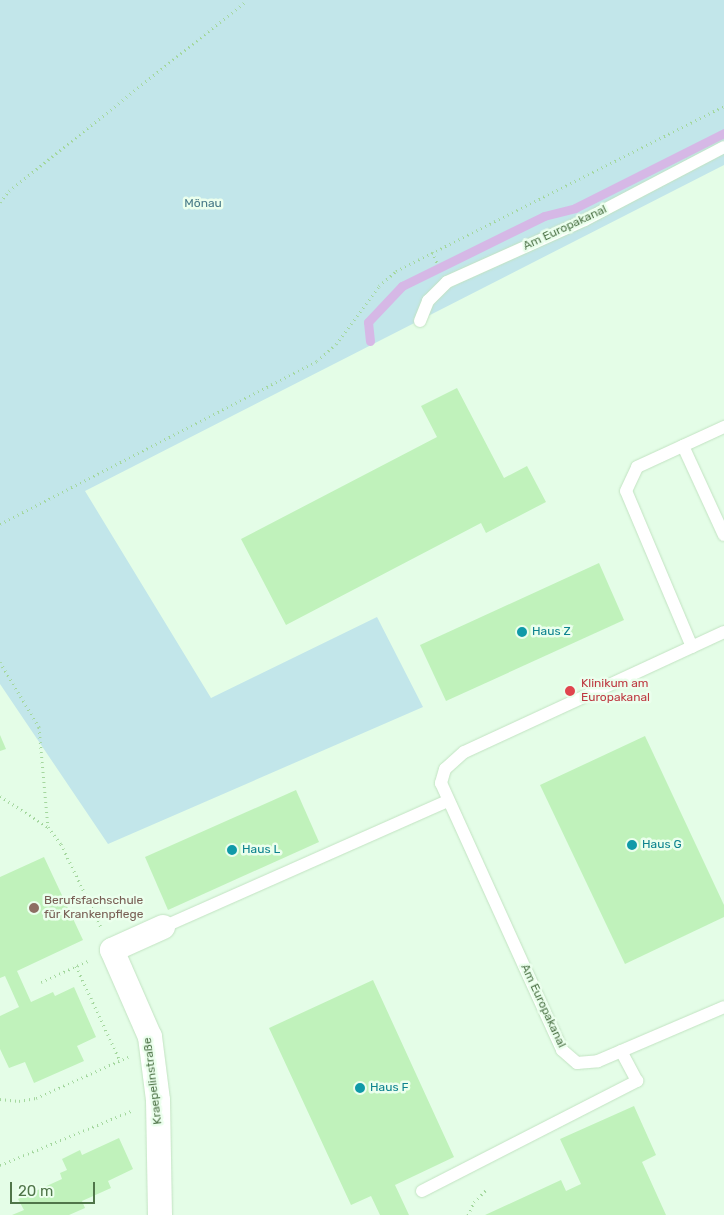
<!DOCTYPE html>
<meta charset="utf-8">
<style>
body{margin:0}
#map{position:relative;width:724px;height:1215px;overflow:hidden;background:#e4fde7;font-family:Rubik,sans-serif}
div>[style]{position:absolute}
.green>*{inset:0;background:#c2e6ea}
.stream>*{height:9px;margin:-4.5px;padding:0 4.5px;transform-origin:4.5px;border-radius:4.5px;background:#d6b8e6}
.building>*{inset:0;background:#c0f2bb}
.path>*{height:3px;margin-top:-1.5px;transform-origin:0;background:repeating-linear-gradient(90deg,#a4d79e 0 1px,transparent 0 5px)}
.roads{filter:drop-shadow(0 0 1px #c2e3c2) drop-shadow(0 0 1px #c2e3c2)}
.lane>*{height:12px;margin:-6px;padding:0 6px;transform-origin:6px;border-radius:6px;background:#fff}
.street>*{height:24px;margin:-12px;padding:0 12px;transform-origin:12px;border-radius:12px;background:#fff}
.dots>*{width:14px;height:14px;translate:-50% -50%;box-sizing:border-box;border:2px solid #ebffed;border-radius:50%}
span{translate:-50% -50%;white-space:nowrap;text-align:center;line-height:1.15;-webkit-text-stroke:5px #ebffed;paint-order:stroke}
.park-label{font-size:12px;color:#467987}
.street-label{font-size:12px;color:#4f7549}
.culture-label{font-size:12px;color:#0d838f}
.left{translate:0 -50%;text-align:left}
.health-label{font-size:12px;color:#be3a42}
.education-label{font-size:12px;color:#785e54}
.scale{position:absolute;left:10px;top:1182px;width:85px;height:22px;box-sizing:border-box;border:2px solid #4f7549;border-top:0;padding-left:6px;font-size:15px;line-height:18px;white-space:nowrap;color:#4f7549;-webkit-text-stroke:4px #ebffed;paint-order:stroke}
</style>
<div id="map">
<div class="green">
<div style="clip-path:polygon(0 0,724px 0,724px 165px,85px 491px,211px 698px,377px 617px,423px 707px,108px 844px,0 684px)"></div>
</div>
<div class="stream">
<div style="left:370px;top:341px;width:19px;rotate:-96deg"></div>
<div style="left:368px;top:322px;width:50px;rotate:-46.6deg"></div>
<div style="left:402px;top:286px;width:158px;rotate:-26.2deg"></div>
<div style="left:544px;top:216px;width:32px;rotate:-14deg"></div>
<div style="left:575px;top:208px;width:167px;rotate:-26.7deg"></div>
</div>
<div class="building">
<div style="clip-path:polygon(457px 388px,504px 478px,527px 466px,546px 502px,486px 533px,481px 523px,286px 625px,241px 539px,437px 437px,421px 406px)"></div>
<div style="clip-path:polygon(599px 563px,624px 620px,446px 701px,420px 645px)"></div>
<div style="clip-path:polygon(0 735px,6px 749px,0 751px)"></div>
<div style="clip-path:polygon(645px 736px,724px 905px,724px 917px,625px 964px,540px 785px)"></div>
<div style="clip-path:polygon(296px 790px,319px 842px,168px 910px,145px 857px)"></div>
<div style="clip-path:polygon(44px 857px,83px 940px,17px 971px,31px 1002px,53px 992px,55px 996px,74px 987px,96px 1037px,77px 1046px,84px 1061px,34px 1083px,25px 1062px,9px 1068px,0 1049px,0 1016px,19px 1007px,5px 976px,0 978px,0 877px)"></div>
<div style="clip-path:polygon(373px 980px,454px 1157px,395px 1185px,409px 1215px,380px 1215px,371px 1196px,351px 1205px,269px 1028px)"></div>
<div style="clip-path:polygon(634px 1106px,656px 1155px,642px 1162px,666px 1215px,485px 1215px,561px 1180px,566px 1191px,581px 1184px,560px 1139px)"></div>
<div style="clip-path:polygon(119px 1138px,133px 1169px,108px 1181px,111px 1188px,82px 1201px,85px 1208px,69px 1215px,12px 1215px,24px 1210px,18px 1199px,62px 1179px,60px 1173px,67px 1170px,62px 1159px,80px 1150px,82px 1155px)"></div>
</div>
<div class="path">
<div style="left:0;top:202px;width:14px;rotate:-51deg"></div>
<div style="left:9px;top:191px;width:305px;rotate:-38.7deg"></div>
<div style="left:432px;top:252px;width:14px;rotate:65deg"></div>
<div style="left:0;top:524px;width:356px;rotate:-27.2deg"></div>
<div style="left:317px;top:361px;width:25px;rotate:-42deg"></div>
<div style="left:336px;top:344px;width:72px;rotate:-53.4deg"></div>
<div style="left:379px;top:286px;width:23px;rotate:-41deg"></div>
<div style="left:396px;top:271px;width:367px;rotate:-26.7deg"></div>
<div style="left:0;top:662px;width:76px;rotate:59deg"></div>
<div style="left:39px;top:727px;width:100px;rotate:84.9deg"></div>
<div style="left:0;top:796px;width:57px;rotate:32.9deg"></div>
<div style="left:48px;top:827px;width:21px;rotate:53deg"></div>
<div style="left:61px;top:844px;width:92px;rotate:64.3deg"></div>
<div style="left:76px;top:966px;width:105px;rotate:65.1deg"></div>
<div style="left:41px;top:982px;width:51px;rotate:-24.1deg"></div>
<div style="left:0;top:1099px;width:19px;rotate:6deg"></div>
<div style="left:19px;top:1101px;width:17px;rotate:-10deg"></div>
<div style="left:36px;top:1098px;width:101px;rotate:-24deg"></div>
<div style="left:0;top:1165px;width:142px;rotate:-22.4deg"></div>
<div style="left:468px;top:1215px;width:14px;rotate:-65deg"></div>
<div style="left:474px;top:1202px;width:17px;rotate:-45deg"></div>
</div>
<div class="roads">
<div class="lane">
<div style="left:420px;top:321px;width:22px;rotate:-68deg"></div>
<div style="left:428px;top:301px;width:27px;rotate:-45deg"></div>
<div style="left:447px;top:282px;width:151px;rotate:-24.2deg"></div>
<div style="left:585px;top:220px;width:157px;rotate:-27.7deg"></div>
<div style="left:683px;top:446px;width:98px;rotate:65.3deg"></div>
<div style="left:724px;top:632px;width:286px;rotate:155.2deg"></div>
<div style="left:464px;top:752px;width:25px;rotate:138deg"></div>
<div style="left:445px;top:769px;width:15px;rotate:106deg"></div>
<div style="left:441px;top:783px;width:293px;rotate:65.6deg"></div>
<div style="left:562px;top:1050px;width:20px;rotate:41deg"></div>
<div style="left:577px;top:1063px;width:21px;rotate:-5deg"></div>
<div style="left:598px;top:1061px;width:137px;rotate:-23.2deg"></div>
<div style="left:692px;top:647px;width:169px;rotate:-112.9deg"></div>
<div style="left:626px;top:491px;width:26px;rotate:-65deg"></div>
<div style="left:637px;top:467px;width:96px;rotate:-24.7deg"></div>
<div style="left:163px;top:927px;width:312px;rotate:-23.9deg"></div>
<div style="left:422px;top:1191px;width:242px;rotate:-27.1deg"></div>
<div style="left:637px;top:1081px;width:34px;rotate:-118deg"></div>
</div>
<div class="street">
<div style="left:160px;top:1215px;width:115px;rotate:-91deg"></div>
<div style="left:158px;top:1100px;width:64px;rotate:-97.2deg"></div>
<div style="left:150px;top:1037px;width:95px;rotate:-113.6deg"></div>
<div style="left:112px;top:950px;width:56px;rotate:-24.3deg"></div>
</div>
</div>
<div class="dots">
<div style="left:522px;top:632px;background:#0f9aa8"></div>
<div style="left:570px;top:691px;background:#e0444e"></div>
<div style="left:632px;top:845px;background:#0f9aa8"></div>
<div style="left:232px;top:850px;background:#0f9aa8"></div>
<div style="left:34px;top:908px;background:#8d6e63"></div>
<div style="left:360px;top:1088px;background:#0f9aa8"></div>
</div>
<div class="park-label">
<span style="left:203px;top:204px">Mönau</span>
</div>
<div class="street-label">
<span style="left:565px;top:228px;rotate:-25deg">Am Europakanal</span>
<span style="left:543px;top:1006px;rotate:65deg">Am Europakanal</span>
<span style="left:153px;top:1081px;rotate:-97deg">Kraepelinstraße</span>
</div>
<div class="culture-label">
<span class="left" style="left:532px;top:632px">Haus Z</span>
<span class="left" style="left:642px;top:845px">Haus G</span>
<span class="left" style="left:242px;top:850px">Haus L</span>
<span class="left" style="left:370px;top:1088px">Haus F</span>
</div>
<div class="health-label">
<span class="left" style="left:581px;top:691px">Klinikum am<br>Europakanal</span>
</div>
<div class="education-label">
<span class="left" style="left:44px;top:908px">Berufsfachschule<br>für Krankenpflege</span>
</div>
<div class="scale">20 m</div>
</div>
